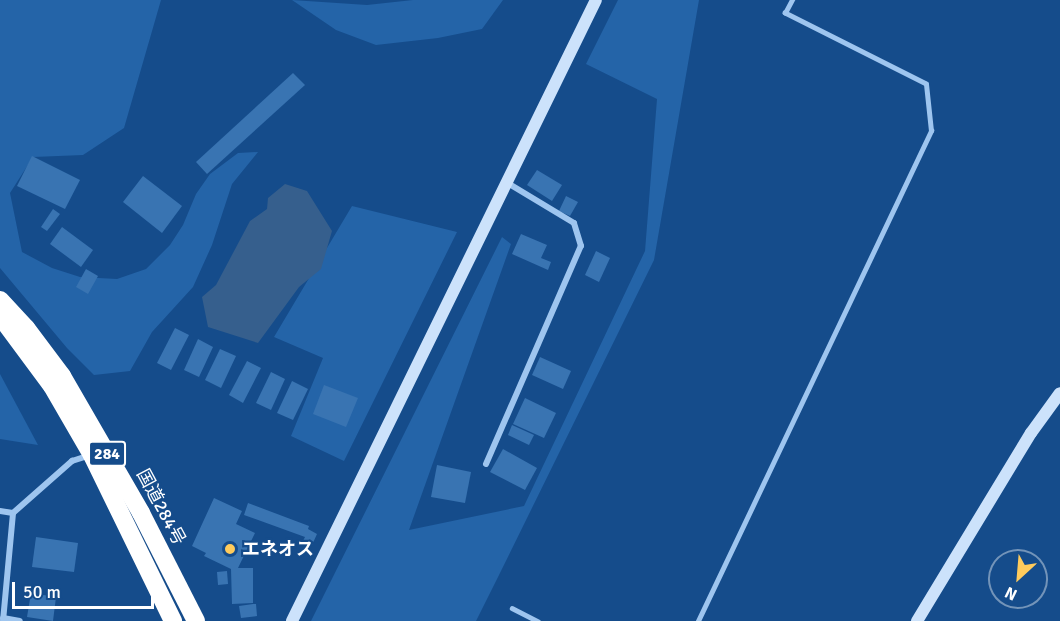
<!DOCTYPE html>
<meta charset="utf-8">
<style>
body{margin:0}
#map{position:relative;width:1060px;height:621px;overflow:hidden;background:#154c8b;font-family:Signika,"Noto Sans JP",sans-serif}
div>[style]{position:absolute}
.green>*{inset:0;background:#2464a8}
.water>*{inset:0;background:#365f8d}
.building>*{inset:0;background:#3974b2}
.lane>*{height:4.5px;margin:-2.25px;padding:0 2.25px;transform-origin:2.25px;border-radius:2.25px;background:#9ec5ef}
.street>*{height:6px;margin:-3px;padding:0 3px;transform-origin:3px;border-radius:3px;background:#9ec5ef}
.secondary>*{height:12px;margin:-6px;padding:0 6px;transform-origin:6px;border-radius:6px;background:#cce2fb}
.highway>*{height:18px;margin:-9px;padding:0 9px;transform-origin:9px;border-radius:9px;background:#fff}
.dots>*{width:16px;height:16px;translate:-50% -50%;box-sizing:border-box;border:3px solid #154c8b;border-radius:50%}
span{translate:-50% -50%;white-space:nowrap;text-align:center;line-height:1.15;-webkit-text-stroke:4.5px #154c8b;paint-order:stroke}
.shield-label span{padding:2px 4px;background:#154c8b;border:2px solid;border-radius:4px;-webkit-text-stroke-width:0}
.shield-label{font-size:16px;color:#fff;font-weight:700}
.street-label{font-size:18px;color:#fff}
.poi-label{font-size:18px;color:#fff;font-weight:700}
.left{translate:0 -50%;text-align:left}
.north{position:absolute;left:988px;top:549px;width:60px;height:60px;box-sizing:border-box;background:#154c8b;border:2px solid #7394b9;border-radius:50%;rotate:206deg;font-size:16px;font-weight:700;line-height:24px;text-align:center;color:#fff}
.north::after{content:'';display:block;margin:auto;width:21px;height:27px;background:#ffcb5c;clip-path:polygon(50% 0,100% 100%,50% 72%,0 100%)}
.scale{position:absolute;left:12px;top:582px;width:142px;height:27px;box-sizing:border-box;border:3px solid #fff;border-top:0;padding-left:8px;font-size:18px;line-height:21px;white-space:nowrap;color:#fff;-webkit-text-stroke:4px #154c8b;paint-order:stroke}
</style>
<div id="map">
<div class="green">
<div style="clip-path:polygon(0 0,161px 0,124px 128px,83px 155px,33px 157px,10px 193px,22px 252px,52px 268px,80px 277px,117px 279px,146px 269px,170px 245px,183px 225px,196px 194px,210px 174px,238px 153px,258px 152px,232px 184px,212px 245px,193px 287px,152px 332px,130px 371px,94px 375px,67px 348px,0 268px)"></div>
<div style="clip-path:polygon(292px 0,367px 5px,413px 0,503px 0,482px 29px,438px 38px,376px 45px,336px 30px)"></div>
<div style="clip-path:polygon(618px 0,699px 0,654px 260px,499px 575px,476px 621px,311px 621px,502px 237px,511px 244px,409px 530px,524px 506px,645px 251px,657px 99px,586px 64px)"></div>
<div style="clip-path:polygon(352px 206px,457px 232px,344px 461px,291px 436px,323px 358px,274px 337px)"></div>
<div style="clip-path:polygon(0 374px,38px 445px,0 439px)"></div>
</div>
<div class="water">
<div style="clip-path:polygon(285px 184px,307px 191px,332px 231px,321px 269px,299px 287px,258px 343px,208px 327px,202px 297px,216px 285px,250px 221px,267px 209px,268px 198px)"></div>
</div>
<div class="building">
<div style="clip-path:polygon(293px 73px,305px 85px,207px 174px,196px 162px)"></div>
<div style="clip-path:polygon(32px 156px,80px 180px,65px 209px,17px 186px)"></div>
<div style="clip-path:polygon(537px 170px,562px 185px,552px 201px,527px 185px)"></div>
<div style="clip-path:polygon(143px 176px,182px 206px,162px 233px,123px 202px)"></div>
<div style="clip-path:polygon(566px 196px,578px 202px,570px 216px,559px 211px)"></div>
<div style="clip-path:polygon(53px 209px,60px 214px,47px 231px,41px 227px)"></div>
<div style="clip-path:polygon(62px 227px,93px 250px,81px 267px,50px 244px)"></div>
<div style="clip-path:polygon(521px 234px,547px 245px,541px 258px,551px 262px,548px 270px,512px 254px)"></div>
<div style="clip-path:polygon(596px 251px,610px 258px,599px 282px,585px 275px)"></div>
<div style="clip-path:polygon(86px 269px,98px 276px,88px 294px,76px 287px)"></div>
<div style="clip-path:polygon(175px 328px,189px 335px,171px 370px,157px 363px)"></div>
<div style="clip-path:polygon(198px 339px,213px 347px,199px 377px,184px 370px)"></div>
<div style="clip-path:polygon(220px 349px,236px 356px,221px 388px,205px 380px)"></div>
<div style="clip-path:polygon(540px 357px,571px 371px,563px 389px,532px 375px)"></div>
<div style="clip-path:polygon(247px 361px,261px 368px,243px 403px,229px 395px)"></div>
<div style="clip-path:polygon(271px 372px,285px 379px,271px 410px,256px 403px)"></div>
<div style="clip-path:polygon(292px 381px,308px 389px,293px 420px,277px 413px)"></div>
<div style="clip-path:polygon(324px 385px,358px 398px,346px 427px,313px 414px)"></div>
<div style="clip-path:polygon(525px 398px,556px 413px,544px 438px,513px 424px)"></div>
<div style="clip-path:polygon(512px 425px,534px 435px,529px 445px,508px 435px)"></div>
<div style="clip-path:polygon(503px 449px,537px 468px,525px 490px,490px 472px)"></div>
<div style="clip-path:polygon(437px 465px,471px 472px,465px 503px,431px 497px)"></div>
<div style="clip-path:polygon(214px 498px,242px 511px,236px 524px,255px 533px,238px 568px,253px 568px,253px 603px,232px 604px,231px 569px,204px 556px,206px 553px,192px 546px)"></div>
<div style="clip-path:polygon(248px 503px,309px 526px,308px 529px,317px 534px,312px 545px,303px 541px,305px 537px,244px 515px)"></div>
<div style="clip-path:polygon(36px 537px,78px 543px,74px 572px,32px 567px)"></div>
<div style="clip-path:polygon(227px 571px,228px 584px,218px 585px,217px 572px)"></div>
<div style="clip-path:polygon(31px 593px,56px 597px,53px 621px,27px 617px)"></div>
<div style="clip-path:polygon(253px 604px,256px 604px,257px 616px,241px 618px,239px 606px)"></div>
</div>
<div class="lane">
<div style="left:512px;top:608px;width:29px;rotate:27deg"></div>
<div style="left:698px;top:621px;width:543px;rotate:-64.57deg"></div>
<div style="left:931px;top:131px;width:47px;rotate:-96.1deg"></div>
<div style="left:926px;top:84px;width:158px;rotate:-153.3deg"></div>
<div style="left:785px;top:13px;width:15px;rotate:-62deg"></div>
</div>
<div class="street">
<div style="left:486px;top:464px;width:238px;rotate:-66.5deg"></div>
<div style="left:581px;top:246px;width:24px;rotate:-107deg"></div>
<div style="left:574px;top:223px;width:79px;rotate:-148.9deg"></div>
<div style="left:0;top:511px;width:13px;rotate:9deg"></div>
<div style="left:3px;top:618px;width:17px;rotate:10deg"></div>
<div style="left:3px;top:621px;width:108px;rotate:-84.7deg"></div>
<div style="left:13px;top:513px;width:79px;rotate:-41.4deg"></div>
<div style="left:72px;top:461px;width:19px;rotate:-18deg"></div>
</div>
<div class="secondary">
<div style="left:292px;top:621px;width:691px;rotate:-63.92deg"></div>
<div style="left:917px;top:621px;width:220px;rotate:-58.8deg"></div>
<div style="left:1031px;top:433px;width:49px;rotate:-54.1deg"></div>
</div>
<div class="highway">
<div style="left:0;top:300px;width:38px;rotate:47deg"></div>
<div style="left:26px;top:328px;width:60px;rotate:53.1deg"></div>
<div style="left:62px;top:376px;width:158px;rotate:60deg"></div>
<div style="left:141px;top:513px;width:121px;rotate:63deg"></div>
<div style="left:0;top:316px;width:87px;rotate:53.4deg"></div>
<div style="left:52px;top:386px;width:80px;rotate:59.9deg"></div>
<div style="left:92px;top:455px;width:185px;rotate:64deg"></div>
</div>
<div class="dots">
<div style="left:230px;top:549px;background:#ffcb5c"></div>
</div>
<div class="shield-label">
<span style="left:107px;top:454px">284</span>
</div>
<div class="street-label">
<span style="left:161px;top:507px;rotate:62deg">国道284号</span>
</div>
<div class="poi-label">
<span class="left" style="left:242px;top:549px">エネオス</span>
</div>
<div class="north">N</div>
<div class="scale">50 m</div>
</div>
